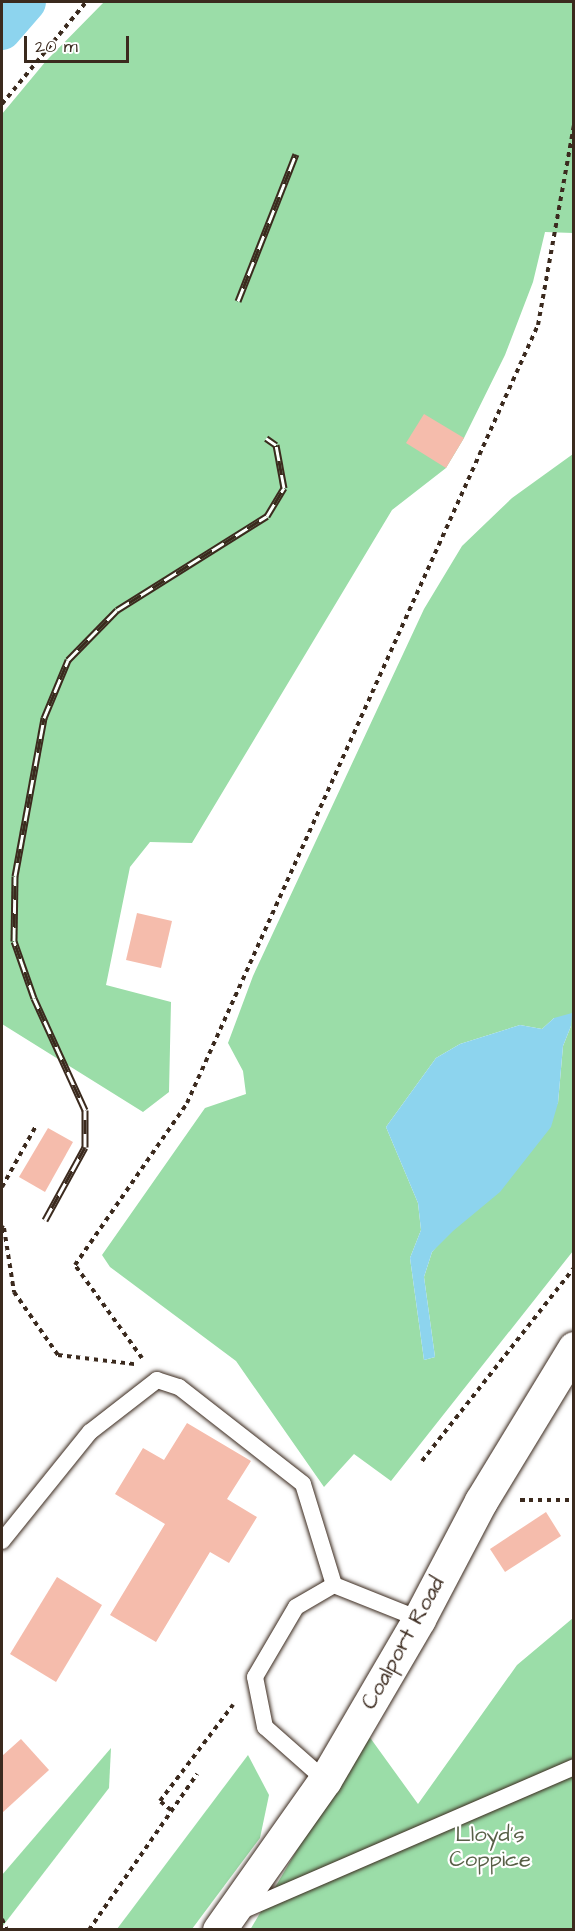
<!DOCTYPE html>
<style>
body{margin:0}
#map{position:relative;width:575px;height:1931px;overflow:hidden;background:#fff;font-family:"Architects Daughter",sans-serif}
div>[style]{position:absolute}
.green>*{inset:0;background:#9bdda8}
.water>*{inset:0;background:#8dd4ee}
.canal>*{height:38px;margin:-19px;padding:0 19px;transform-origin:19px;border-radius:19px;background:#8dd4ee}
.building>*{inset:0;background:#f5bcac}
.path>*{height:4px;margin-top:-2px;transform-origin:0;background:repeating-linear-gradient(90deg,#3b2a1e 0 4.5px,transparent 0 9px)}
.roads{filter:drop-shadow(0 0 2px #3b2a1e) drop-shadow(0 0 2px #3b2a1e)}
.lane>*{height:16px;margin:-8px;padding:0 8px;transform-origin:8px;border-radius:8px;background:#fff}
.secondary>*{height:33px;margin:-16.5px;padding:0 16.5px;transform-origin:16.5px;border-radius:16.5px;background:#fff}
.rail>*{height:7px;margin-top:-3.5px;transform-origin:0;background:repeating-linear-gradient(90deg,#fff 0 14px,#3b2a1e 0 28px);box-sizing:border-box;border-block:2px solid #3b2a1e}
span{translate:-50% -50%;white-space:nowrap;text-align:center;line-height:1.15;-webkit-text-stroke:4.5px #fff;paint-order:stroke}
.street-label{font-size:22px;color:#3b2a1e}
.park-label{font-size:22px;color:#586047}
.frame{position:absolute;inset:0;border:3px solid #3b2a1e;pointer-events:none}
.scale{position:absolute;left:24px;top:36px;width:105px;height:27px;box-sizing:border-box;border:3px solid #3b2a1e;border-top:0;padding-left:8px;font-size:18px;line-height:21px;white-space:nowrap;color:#3b2a1e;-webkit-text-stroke:4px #fff;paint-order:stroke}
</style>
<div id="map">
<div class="green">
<div style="clip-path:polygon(104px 2px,573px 2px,573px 233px,545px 232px,533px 282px,505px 355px,464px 438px,446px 468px,392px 510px,192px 843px,150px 842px,130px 867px,106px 985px,171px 1002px,169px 1092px,143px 1112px,2px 1024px,2px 114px,46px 61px)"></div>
<div style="clip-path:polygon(evenodd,573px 454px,573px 1251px,391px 1481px,354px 1454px,324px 1487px,236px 1361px,110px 1267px,102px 1255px,205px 1108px,246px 1094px,243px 1071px,228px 1043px,253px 976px,424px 609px,462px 546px,512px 498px,573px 454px,554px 1018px,571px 1026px,563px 1046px,558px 1103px,432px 1252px,424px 1277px,435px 1357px,424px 1360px,410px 1258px,421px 1230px,418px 1203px,386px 1127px,436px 1058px,460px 1044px,520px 1025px,542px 1029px,554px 1018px)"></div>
<div style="clip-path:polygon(573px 1618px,573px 1929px,250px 1930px,366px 1732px,418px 1804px,517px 1665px)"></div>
<div style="clip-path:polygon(111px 1748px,109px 1788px,2px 1927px,2px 1875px)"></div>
<div style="clip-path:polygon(248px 1755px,269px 1795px,260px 1838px,192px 1929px,117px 1929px)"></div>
</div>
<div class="water">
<div style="clip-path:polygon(572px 1013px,571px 1026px,563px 1046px,558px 1103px,551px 1127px,500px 1192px,453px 1231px,432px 1252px,424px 1277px,435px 1357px,424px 1360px,410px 1258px,421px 1230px,418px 1203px,386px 1127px,436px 1058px,460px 1044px,520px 1025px,542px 1029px,554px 1018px)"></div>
</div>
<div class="canal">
<div style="left:2px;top:31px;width:38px;rotate:-49deg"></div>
</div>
<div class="building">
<div style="clip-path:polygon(424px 414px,464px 438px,446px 468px,406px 443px)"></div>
<div style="clip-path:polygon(137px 913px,172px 921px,161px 968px,126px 960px)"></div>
<div style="clip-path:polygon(48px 1128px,73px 1142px,45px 1192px,19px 1177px)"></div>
<div style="clip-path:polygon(187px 1423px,251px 1461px,227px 1499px,257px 1517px,229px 1563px,210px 1552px,156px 1642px,110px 1615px,165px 1524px,115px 1494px,143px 1448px,164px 1460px)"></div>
<div style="clip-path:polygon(546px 1512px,561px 1536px,505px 1572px,490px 1549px)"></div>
<div style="clip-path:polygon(57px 1577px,102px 1605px,56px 1682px,10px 1654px)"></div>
<div style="clip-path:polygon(21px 1739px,49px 1770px,2px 1813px,2px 1756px)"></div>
</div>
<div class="path">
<div style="left:2px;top:104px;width:132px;rotate:-50.5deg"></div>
<div style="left:2px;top:1187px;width:70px;rotate:-60.9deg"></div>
<div style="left:2px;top:1227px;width:2px;rotate:27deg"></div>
<div style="left:4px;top:1228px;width:65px;rotate:81.1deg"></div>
<div style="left:14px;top:1292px;width:77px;rotate:55.1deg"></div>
<div style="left:58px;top:1355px;width:77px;rotate:6.8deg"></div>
<div style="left:142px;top:1358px;width:115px;rotate:-125.8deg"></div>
<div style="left:75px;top:1265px;width:197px;rotate:-55.3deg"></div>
<div style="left:187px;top:1103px;width:854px;rotate:-65.72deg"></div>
<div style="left:538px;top:325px;width:204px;rotate:-79.8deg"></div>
<div style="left:422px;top:1461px;width:246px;rotate:-51.8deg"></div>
<div style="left:520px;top:1500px;width:54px"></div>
<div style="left:171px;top:1810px;width:14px;rotate:-141deg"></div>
<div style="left:160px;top:1801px;width:121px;rotate:-52.8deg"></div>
<div style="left:2px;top:1919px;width:12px;rotate:66deg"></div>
<div style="left:89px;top:1930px;width:190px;rotate:-55.3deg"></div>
</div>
<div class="roads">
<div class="lane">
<div style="left:2px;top:1541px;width:140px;rotate:-51.1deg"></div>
<div style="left:90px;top:1432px;width:85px;rotate:-37.8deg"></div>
<div style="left:157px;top:1380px;width:23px;rotate:18deg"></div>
<div style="left:179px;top:1387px;width:157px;rotate:38deg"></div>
<div style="left:303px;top:1484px;width:106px;rotate:72.9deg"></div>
<div style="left:334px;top:1585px;width:92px;rotate:21.8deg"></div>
<div style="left:325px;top:1780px;width:80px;rotate:-138.5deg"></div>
<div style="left:265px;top:1727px;width:51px;rotate:-101.3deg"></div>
<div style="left:255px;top:1677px;width:81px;rotate:-59.6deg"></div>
<div style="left:296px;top:1607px;width:44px;rotate:-30.1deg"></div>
<div style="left:237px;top:1913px;width:367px;rotate:-23.4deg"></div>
</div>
<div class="secondary">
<div style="left:219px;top:1930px;width:184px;rotate:-54.8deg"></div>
<div style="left:325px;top:1780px;width:186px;rotate:-59.7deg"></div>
<div style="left:419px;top:1619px;width:133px;rotate:-62.3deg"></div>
<div style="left:481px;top:1501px;width:179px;rotate:-58.7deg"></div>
</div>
</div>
<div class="rail">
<div style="left:238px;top:301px;width:158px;rotate:-68.5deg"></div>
<div style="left:45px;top:1220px;width:83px;rotate:-61.3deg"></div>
<div style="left:85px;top:1147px;width:37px;rotate:-90deg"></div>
<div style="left:85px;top:1110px;width:123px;rotate:-114.5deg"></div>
<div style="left:34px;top:998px;width:60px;rotate:-109.3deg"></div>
<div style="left:14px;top:941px;width:65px;rotate:-89.1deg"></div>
<div style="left:15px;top:876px;width:161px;rotate:-79.6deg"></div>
<div style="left:44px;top:718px;width:63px;rotate:-67.5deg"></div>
<div style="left:68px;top:660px;width:70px;rotate:-45.6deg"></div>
<div style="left:117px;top:610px;width:177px;rotate:-32.1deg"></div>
<div style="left:267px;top:516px;width:33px;rotate:-59deg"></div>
<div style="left:284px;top:488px;width:44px;rotate:-100.5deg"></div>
<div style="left:276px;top:445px;width:12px;rotate:-145deg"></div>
</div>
<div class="street-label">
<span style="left:403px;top:1643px;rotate:-61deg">Coalport Road</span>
</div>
<div class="park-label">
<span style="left:490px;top:1847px">Lloyd's<br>Coppice</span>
</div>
<div class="frame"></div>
<div class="scale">20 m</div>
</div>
